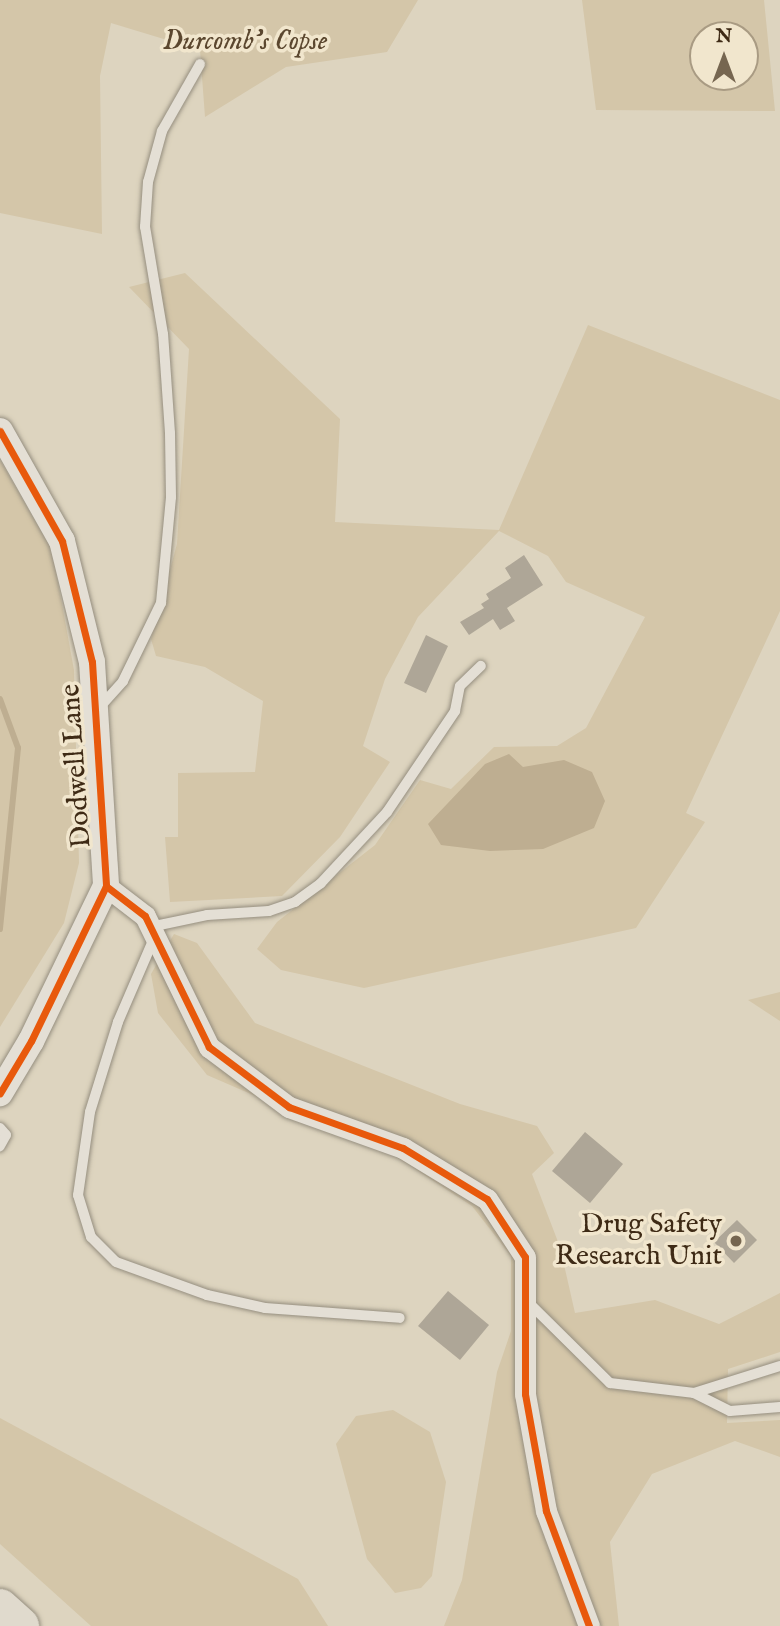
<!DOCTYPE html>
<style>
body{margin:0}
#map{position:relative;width:780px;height:1626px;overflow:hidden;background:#ddd4bf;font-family:"IM FELL English",serif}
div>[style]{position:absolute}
.green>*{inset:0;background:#d4c6a9}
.water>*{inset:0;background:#beae91}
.stream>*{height:6px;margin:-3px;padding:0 3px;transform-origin:3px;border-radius:3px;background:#beae91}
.building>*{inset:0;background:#aea697}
.roads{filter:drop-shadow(0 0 2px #958e7f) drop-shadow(0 0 2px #958e7f)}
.service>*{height:10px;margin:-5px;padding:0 5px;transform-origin:5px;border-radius:5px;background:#e4dfd5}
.minor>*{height:21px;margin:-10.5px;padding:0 10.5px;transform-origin:10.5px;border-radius:10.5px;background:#e4dfd5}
.tertiary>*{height:26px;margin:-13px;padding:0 13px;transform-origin:13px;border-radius:13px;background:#e4dfd5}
.motorway>*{height:38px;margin:-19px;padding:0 19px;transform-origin:19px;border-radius:19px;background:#e0dacd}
.cycleway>*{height:7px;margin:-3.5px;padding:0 3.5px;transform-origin:3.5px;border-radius:3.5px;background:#e8590c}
.dots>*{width:19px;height:19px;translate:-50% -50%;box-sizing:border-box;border:4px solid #f1e6cd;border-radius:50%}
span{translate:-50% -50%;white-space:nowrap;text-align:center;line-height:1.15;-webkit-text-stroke:7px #f1e6cd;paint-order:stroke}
.park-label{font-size:28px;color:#5b472f;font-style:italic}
.street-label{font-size:28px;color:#3e2a15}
.poi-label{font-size:28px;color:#3e2a15}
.right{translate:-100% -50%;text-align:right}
.north{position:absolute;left:689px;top:21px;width:70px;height:70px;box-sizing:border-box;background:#f1e6cd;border:2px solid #a99b83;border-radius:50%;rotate:0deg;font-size:19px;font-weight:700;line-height:28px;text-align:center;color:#3e2a15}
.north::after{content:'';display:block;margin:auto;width:24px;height:32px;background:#766650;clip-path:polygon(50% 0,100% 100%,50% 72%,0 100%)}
</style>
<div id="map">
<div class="green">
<div style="clip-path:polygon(0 0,418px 0,387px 52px,286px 67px,205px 117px,200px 50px,111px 23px,100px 76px,102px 234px,0 213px)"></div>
<div style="clip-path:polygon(evenodd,582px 0,764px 0,775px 111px,596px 110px,582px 0,703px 35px,745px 35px,745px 77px,703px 77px,703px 35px)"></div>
<div style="clip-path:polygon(185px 273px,340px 419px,335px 522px,499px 530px,588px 325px,780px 400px,780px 611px,686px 813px,705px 822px,636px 928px,364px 988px,281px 970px,257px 949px,277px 922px,375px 845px,420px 780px,451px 789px,494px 747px,557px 746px,586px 728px,645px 617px,566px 582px,548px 556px,499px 531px,418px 617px,385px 679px,363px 746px,390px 762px,340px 837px,282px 896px,170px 902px,165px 837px,178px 837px,178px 773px,255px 772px,263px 701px,205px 667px,156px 656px,151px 639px,177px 544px,189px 349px,129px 287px)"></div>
<div style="clip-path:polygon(0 460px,52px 550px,74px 670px,79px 863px,64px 923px,0 1027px)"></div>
<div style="clip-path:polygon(174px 934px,197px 943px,255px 1023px,460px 1104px,537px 1126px,554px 1153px,532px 1174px,560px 1247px,575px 1313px,655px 1300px,719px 1324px,780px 1293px,780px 1352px,728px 1369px,727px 1423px,780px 1420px,780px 1457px,735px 1441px,652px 1474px,610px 1542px,619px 1626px,444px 1626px,462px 1580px,497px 1372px,511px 1331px,511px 1256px,472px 1206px,398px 1158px,207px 1075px,158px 1013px,151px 974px)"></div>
<div style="clip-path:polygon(780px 992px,780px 1021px,748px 1000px)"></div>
<div style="clip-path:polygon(393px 1410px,430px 1432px,446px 1482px,432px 1576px,421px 1588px,395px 1593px,367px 1559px,336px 1444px,356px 1416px)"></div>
<div style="clip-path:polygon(0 1418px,298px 1579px,328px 1626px,91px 1626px,0 1544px)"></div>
</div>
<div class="water">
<div style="clip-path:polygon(509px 754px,523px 767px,564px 760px,592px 772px,605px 801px,594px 828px,543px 849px,490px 851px,441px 845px,428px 824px,485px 764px)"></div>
</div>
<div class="stream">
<div style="left:0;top:699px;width:52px;rotate:69.8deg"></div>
<div style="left:18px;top:748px;width:182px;rotate:95.7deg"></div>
</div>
<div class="building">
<div style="clip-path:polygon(524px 555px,543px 585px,507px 608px,515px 621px,500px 630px,493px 619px,469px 635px,460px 622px,484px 608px,481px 604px,489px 599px,486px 594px,511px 578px,505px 568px)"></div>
<div style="clip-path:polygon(426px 635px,448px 646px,426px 693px,404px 683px)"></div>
<div style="clip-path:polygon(585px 1132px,623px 1164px,590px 1203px,552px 1171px)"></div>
<div style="clip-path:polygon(737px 1220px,757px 1240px,734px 1263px,714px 1242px)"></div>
<div style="clip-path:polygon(448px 1291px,489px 1325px,460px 1360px,418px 1326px)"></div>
</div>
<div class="roads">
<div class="service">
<div style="left:99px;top:708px;width:36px;rotate:-48deg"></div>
<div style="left:123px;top:681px;width:87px;rotate:-64deg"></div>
<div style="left:161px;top:603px;width:106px;rotate:-84.6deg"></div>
<div style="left:171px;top:497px;width:64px;rotate:-90.9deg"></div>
<div style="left:170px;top:433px;width:99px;rotate:-94deg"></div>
<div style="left:163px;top:334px;width:109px;rotate:-99.5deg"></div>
<div style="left:145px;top:227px;width:45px;rotate:-86.2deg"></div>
<div style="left:148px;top:182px;width:53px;rotate:-74.6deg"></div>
<div style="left:162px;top:131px;width:77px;rotate:-60.4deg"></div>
<div style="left:150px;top:927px;width:58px;rotate:-11.9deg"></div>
<div style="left:207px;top:915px;width:62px;rotate:-3.7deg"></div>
<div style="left:269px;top:911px;width:28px;rotate:-19deg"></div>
<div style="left:295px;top:902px;width:32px;rotate:-36deg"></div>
<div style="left:321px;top:883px;width:97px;rotate:-47.1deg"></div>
<div style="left:387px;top:812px;width:122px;rotate:-56deg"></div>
<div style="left:455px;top:711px;width:25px;rotate:-79deg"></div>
<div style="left:460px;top:686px;width:29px;rotate:-44deg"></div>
<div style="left:155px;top:936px;width:94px;rotate:113.3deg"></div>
<div style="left:118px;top:1022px;width:94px;rotate:107.3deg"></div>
<div style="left:90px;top:1112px;width:84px;rotate:98.2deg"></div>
<div style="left:78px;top:1195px;width:44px;rotate:72.8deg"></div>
<div style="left:91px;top:1237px;width:35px;rotate:45deg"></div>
<div style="left:116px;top:1262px;width:97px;rotate:19.9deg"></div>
<div style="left:207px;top:1295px;width:59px;rotate:12.6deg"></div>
<div style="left:265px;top:1308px;width:135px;rotate:4.2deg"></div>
<div style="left:0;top:1128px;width:9px;rotate:49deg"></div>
<div style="left:6px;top:1135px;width:13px;rotate:119deg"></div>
<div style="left:527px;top:1301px;width:117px;rotate:44.7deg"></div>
<div style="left:610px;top:1383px;width:85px;rotate:6.8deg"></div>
<div style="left:694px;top:1393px;width:40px;rotate:26.6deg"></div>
<div style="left:730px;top:1411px;width:50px;rotate:-4.6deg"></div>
<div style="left:694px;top:1393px;width:90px;rotate:-17.4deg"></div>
</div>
<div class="minor">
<div style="left:106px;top:886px;width:49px;rotate:37.6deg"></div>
<div style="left:145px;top:916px;width:146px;rotate:64deg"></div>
<div style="left:209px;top:1047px;width:100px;rotate:36.9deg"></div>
<div style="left:289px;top:1107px;width:121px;rotate:19.8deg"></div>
<div style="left:403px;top:1148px;width:98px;rotate:31.3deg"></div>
<div style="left:487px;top:1199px;width:69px;rotate:56.8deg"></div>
<div style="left:525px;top:1257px;width:137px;rotate:90deg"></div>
<div style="left:525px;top:1394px;width:119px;rotate:79.8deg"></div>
<div style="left:546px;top:1511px;width:123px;rotate:69.5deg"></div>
</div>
<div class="tertiary">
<div style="left:0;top:431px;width:126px;rotate:60.6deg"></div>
<div style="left:62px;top:541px;width:125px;rotate:76.1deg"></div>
<div style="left:92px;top:662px;width:224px;rotate:86.4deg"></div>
<div style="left:106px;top:886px;width:172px;rotate:115.8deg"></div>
<div style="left:31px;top:1041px;width:61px;rotate:120.8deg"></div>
</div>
<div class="motorway">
<div style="left:0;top:1608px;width:27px;rotate:42deg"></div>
</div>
</div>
<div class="cycleway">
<div style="left:0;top:431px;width:126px;rotate:60.6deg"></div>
<div style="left:62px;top:541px;width:125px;rotate:76.1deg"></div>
<div style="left:92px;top:662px;width:224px;rotate:86.4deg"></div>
<div style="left:106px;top:886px;width:172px;rotate:115.8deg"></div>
<div style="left:31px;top:1041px;width:61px;rotate:120.8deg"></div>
<div style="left:106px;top:886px;width:49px;rotate:37.6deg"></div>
<div style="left:145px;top:916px;width:146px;rotate:64deg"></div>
<div style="left:209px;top:1047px;width:100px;rotate:36.9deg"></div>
<div style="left:289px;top:1107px;width:121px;rotate:19.8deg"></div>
<div style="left:403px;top:1148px;width:98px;rotate:31.3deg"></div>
<div style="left:487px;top:1199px;width:69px;rotate:56.8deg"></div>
<div style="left:525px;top:1257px;width:137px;rotate:90deg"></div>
<div style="left:525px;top:1394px;width:119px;rotate:79.8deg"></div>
<div style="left:546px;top:1511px;width:123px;rotate:69.5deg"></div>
</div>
<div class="dots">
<div style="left:736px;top:1241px;background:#766650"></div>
</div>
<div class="park-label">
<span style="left:245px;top:42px">Durcomb's Copse</span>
</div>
<div class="street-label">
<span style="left:77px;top:766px;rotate:-94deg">Dodwell Lane</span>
</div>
<div class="poi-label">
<span class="right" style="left:722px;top:1241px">Drug Safety<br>Research Unit</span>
</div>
<div class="north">N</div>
</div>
